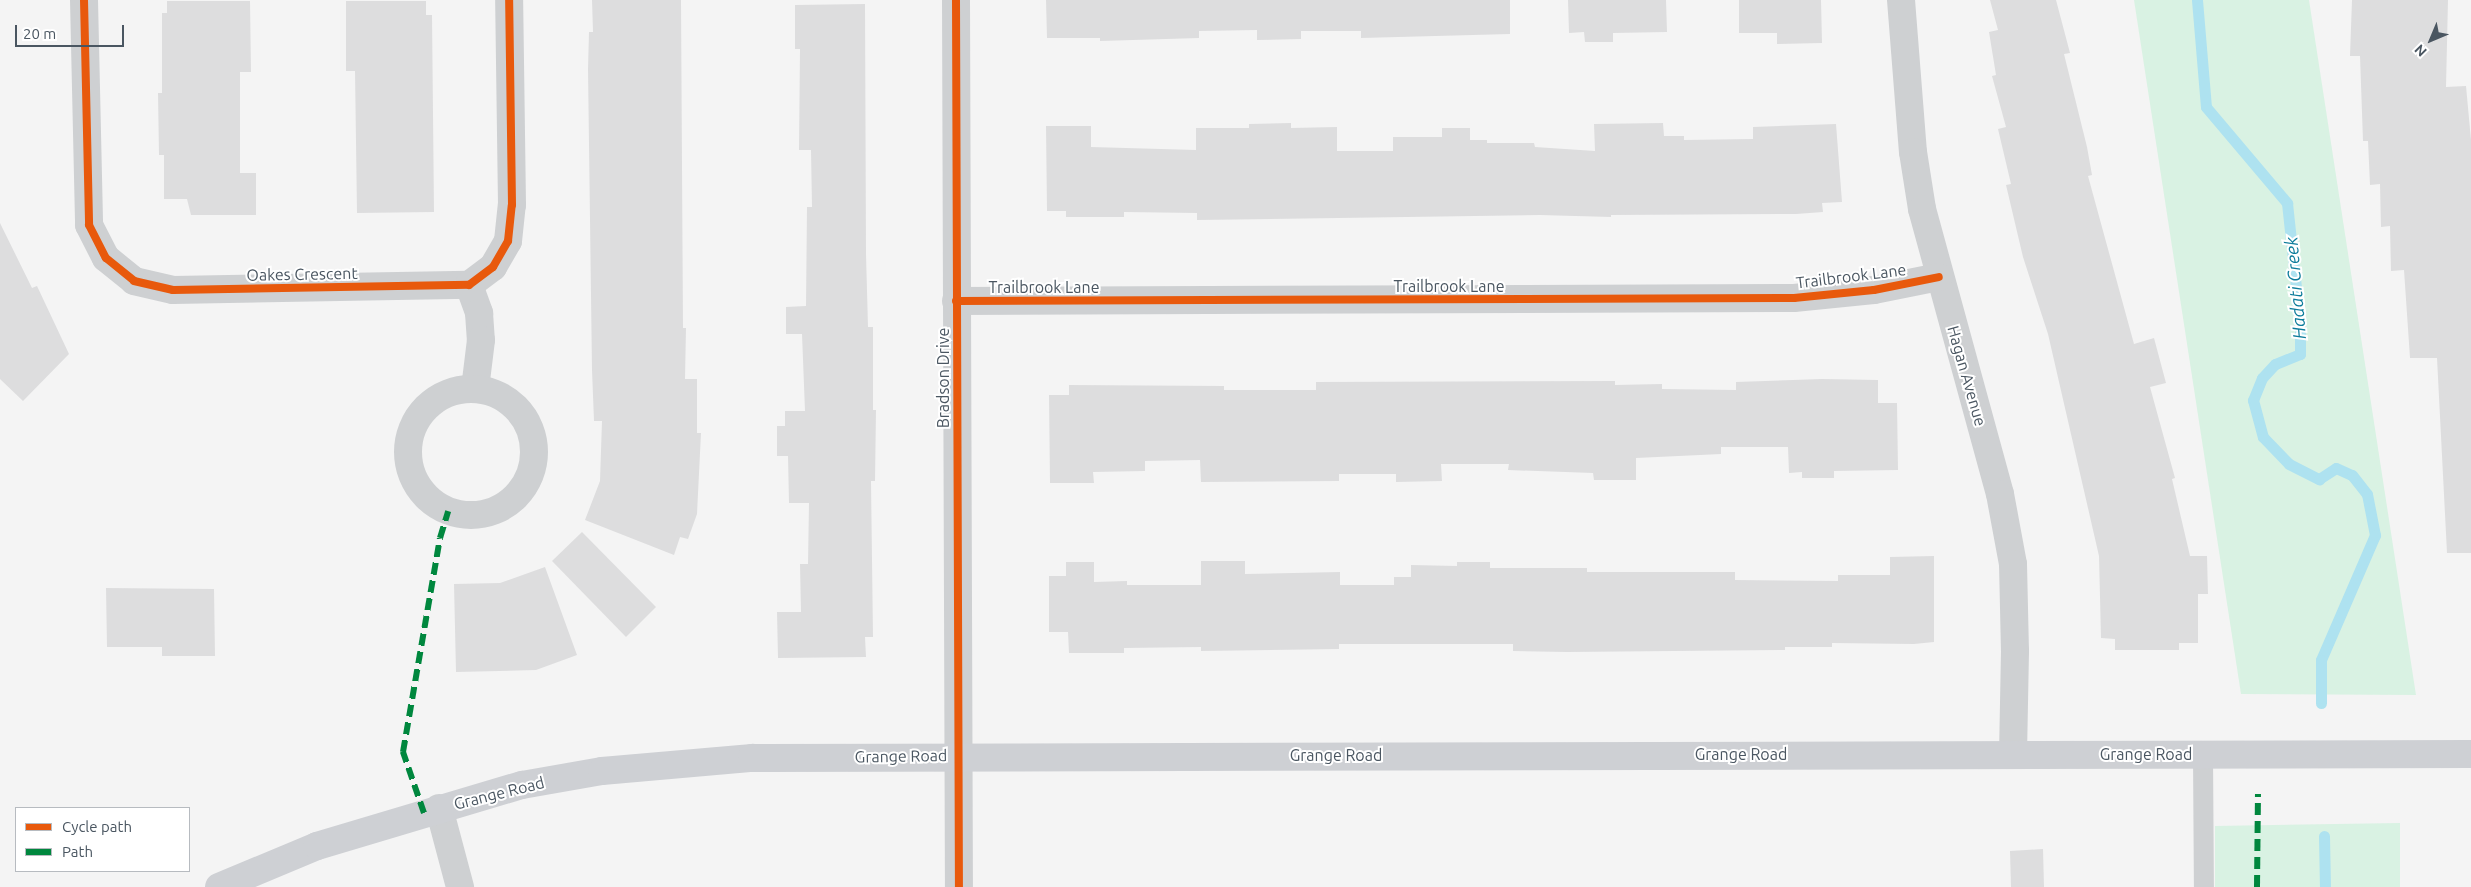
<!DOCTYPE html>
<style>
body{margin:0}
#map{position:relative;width:2471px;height:887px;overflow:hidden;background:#f4f4f4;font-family:Ubuntu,sans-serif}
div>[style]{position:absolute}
.green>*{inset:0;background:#d9f2e3}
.stream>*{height:11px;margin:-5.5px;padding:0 5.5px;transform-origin:5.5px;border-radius:5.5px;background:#aee2f0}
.building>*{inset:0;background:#ddddde}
.service>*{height:20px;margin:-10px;padding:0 10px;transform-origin:10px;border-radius:10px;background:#ced0d2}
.minor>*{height:28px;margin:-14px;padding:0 14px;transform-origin:14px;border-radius:14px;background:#ced0d2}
.minor>.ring{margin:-14px;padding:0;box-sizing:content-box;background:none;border:28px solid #ced0d2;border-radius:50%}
.secondary>*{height:28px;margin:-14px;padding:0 14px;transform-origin:14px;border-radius:14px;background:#ced0d4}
.quiet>*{height:6px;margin-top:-3px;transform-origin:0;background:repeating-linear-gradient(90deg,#00873e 0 12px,transparent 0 18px)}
.cycleway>*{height:8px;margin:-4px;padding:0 4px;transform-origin:4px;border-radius:4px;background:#e8590c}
span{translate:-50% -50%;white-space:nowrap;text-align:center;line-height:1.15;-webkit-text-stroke:4px #fff;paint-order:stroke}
.street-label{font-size:16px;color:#4a5661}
.water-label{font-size:18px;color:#0c7c9b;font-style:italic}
.legend{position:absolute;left:15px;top:807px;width:175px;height:65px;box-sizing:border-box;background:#fff;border:1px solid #b7bbc0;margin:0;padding:6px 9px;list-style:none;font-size:15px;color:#4a5661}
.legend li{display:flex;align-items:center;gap:10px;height:25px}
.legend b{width:25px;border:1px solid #b7bbc0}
.north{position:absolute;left:2406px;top:15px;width:50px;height:50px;-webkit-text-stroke:4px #fff;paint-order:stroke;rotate:225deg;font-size:14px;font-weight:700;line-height:20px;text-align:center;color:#4a5661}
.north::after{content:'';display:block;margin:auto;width:18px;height:22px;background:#4a5661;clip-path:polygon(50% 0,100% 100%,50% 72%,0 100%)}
.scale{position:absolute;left:15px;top:25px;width:109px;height:22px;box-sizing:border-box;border:2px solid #4a5661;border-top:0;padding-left:6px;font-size:15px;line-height:18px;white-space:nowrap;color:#4a5661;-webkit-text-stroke:4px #fff;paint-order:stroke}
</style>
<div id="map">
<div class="green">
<div style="clip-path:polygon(2134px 0,2309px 0,2416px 695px,2241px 694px)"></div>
<div style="clip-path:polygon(2400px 823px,2400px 887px,2215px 887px,2215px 826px)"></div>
</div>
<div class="stream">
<div style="left:2197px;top:0;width:107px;rotate:85.2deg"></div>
<div style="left:2206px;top:107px;width:126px;rotate:49.8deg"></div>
<div style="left:2287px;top:203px;width:122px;rotate:83.9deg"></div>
<div style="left:2300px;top:324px;width:30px;rotate:90deg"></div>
<div style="left:2300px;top:354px;width:27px;rotate:158deg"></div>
<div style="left:2275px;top:364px;width:19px;rotate:133deg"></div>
<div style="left:2262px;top:378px;width:24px;rotate:112deg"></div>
<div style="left:2253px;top:400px;width:38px;rotate:75deg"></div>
<div style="left:2263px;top:437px;width:37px;rotate:46deg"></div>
<div style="left:2289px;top:464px;width:34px;rotate:27deg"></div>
<div style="left:2319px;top:479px;width:20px;rotate:-33deg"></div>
<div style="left:2336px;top:468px;width:17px;rotate:24deg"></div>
<div style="left:2352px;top:475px;width:24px;rotate:52deg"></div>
<div style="left:2367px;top:494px;width:42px;rotate:79deg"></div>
<div style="left:2375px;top:535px;width:136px;rotate:113.4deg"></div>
<div style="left:2321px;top:660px;width:43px;rotate:90deg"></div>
<div style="left:2324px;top:836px;width:51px;rotate:88.9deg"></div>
</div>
<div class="building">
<div style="clip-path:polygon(592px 0,681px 0,683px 328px,686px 328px,685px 379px,697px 379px,697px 433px,701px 433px,697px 514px,688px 539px,680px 537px,674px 555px,585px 520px,600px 481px,602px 421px,594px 421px,592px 370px,588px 69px,589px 32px,593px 32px)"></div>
<div style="clip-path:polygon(1046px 0,1510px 0,1510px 34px,1361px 38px,1361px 31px,1301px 31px,1301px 39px,1257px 40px,1257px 30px,1199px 31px,1199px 38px,1100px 41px,1100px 38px,1047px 38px)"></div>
<div style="clip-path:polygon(1568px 0,1666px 0,1667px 32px,1613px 33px,1613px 42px,1585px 42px,1584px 32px,1569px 33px)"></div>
<div style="clip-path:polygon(1739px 0,1821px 0,1822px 43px,1777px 44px,1777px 33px,1739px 33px)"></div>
<div style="clip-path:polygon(1990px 0,2056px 0,2070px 53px,2064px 54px,2087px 147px,2092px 175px,2088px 176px,2134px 344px,2154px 338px,2166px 383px,2150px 387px,2175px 478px,2172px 479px,2190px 556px,2207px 556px,2208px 594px,2198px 594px,2198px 643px,2179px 643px,2179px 650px,2115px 650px,2115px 639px,2101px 638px,2099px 556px,2048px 334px,2023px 257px,2006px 185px,2011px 184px,1998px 129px,2006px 127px,1992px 76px,1996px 75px,1989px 32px,1998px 30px)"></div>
<div style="clip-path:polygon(2352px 0,2448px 0,2446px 87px,2466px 86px,2471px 140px,2471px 553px,2447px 553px,2437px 358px,2410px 358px,2404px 270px,2391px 271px,2390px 226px,2381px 227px,2380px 184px,2370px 185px,2368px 141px,2363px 141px,2360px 56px,2350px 56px)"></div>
<div style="clip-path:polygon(167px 1px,250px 1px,251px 72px,240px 72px,240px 173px,256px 173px,256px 215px,191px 215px,187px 199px,164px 199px,164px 155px,159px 155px,158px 93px,162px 93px,162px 13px,167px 13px)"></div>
<div style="clip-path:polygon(346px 1px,426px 1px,426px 15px,432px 15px,434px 212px,357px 213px,355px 71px,346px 71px)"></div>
<div style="clip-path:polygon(865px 4px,866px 254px,868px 327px,873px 327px,873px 410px,876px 410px,875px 481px,871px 481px,873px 637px,865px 637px,866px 657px,778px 658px,777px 612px,801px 612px,800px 564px,808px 564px,809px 503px,789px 503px,788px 456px,777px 456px,777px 426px,785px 426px,785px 411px,805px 411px,802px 334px,786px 334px,786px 307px,806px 306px,807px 207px,812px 207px,811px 150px,799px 150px,800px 49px,795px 49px,795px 5px)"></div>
<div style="clip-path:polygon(1291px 123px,1291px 128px,1337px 127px,1337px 151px,1393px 151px,1393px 137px,1442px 137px,1442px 128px,1470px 128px,1470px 140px,1487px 140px,1487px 143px,1534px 143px,1535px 147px,1595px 151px,1594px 124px,1663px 123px,1664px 136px,1684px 136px,1684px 140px,1753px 139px,1753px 127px,1836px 124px,1842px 202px,1822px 203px,1823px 212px,1796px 214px,1611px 215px,1611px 217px,1540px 215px,1197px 220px,1197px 213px,1124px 212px,1124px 217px,1066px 217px,1066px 211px,1047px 211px,1046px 126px,1091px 126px,1091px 147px,1196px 150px,1196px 128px,1249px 128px,1249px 124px)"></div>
<div style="clip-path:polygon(0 223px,32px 288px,37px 286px,69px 354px,23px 401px,0 379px)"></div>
<div style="clip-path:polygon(1822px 379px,1878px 380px,1878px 403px,1897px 403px,1898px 470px,1834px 471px,1834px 478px,1802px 478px,1802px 472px,1789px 473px,1788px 447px,1721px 447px,1721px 454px,1636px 458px,1636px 480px,1594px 480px,1593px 473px,1508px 470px,1509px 464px,1441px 464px,1442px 481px,1396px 482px,1396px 474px,1339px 474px,1339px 481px,1201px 482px,1200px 460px,1145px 461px,1145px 471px,1093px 472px,1094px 483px,1050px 483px,1049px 395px,1069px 395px,1069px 385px,1224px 386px,1224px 390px,1316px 390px,1316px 382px,1615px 381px,1615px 385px,1662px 384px,1662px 389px,1736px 390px,1736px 382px)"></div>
<div style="clip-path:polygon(582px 532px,656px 607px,626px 637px,552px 561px)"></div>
<div style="clip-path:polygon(1934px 556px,1934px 642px,1914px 644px,1832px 643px,1832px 647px,1785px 647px,1785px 650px,1567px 652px,1513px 651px,1513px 644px,1339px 644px,1339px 649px,1201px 651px,1201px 647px,1124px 648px,1124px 653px,1069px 653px,1068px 632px,1049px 632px,1049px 576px,1066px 576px,1066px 562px,1094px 562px,1094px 582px,1127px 581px,1127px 585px,1201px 585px,1201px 561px,1245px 561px,1245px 574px,1340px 572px,1340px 585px,1394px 585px,1394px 577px,1411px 577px,1411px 565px,1457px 566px,1457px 562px,1490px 562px,1490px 568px,1587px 568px,1587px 572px,1735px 572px,1735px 580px,1838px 581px,1838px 575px,1890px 575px,1890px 557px)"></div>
<div style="clip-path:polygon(545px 567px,577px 655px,536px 670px,456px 672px,454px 584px,500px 583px)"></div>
<div style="clip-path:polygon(106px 588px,214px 589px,215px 656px,162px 656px,162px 647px,107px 647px)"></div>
<div style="clip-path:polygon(2043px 849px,2044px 887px,2011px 887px,2010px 851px)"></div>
</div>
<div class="service">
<div style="left:2203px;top:755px;width:132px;rotate:89.6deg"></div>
</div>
<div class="minor">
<div style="left:84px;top:0;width:225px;rotate:88.7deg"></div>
<div style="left:89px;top:225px;width:37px;rotate:63deg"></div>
<div style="left:106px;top:258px;width:36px;rotate:39deg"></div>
<div style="left:134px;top:281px;width:40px;rotate:13deg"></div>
<div style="left:173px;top:290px;width:296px;rotate:-1deg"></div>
<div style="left:469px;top:285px;width:30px;rotate:-37deg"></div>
<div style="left:493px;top:267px;width:30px;rotate:-60deg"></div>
<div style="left:508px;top:241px;width:36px;rotate:-84deg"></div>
<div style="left:512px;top:205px;width:205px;rotate:-90.8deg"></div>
<div style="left:956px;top:0;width:887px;rotate:89.81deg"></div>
<div style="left:1901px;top:0;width:152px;rotate:85.5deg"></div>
<div style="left:1913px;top:152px;width:58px;rotate:81deg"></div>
<div style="left:1922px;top:209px;width:295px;rotate:74.7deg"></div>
<div style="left:2000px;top:494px;width:71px;rotate:79.5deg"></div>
<div style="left:2013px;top:564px;width:87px;rotate:88.7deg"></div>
<div style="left:2015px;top:651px;width:102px;rotate:91.1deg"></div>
<div style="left:469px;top:285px;width:30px;rotate:70deg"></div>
<div style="left:479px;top:313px;width:27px;rotate:86deg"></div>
<div style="left:481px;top:340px;width:49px;rotate:97deg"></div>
<div style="left:956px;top:301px;width:838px;rotate:-0.21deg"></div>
<div style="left:1794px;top:298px;width:80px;rotate:-5.7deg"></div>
<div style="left:1874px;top:290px;width:66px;rotate:-11.3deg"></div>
<div class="ring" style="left:408px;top:389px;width:98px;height:98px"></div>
<div style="left:439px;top:808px;width:82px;rotate:75.1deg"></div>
</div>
<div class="secondary">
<div style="left:219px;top:887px;width:106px;rotate:-22.7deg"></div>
<div style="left:317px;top:846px;width:214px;rotate:-16.6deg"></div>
<div style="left:522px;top:785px;width:81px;rotate:-9.9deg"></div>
<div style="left:602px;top:771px;width:151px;rotate:-5deg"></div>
<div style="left:752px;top:758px;width:1719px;rotate:-0.13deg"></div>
</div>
<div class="quiet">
<div style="left:424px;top:813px;width:65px;rotate:-109deg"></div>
<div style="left:403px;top:752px;width:217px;rotate:-80.2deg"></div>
<div style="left:440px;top:538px;width:28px;rotate:-73deg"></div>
<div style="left:2257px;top:887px;width:93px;rotate:-89.4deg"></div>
</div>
<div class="cycleway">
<div style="left:84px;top:0;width:225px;rotate:88.7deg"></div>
<div style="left:89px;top:225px;width:37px;rotate:63deg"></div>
<div style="left:106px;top:258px;width:36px;rotate:39deg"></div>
<div style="left:134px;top:281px;width:40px;rotate:13deg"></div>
<div style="left:173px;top:290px;width:296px;rotate:-1deg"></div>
<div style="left:469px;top:285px;width:30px;rotate:-37deg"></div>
<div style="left:493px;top:267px;width:30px;rotate:-60deg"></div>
<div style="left:508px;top:241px;width:36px;rotate:-84deg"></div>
<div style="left:512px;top:205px;width:205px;rotate:-90.8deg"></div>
<div style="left:956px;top:0;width:887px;rotate:89.81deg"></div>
<div style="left:956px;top:301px;width:838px;rotate:-0.21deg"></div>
<div style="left:1794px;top:298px;width:80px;rotate:-5.7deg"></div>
<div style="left:1874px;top:290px;width:66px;rotate:-11.3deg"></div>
</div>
<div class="street-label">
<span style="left:302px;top:274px;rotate:-1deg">Oakes Crescent</span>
<span style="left:1851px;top:276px;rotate:-7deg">Trailbrook Lane</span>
<span style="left:1449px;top:286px">Trailbrook Lane</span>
<span style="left:1044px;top:287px">Trailbrook Lane</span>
<span style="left:1967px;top:376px;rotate:74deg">Hagan Avenue</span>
<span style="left:943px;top:378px;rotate:-90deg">Bradson Drive</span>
<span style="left:1741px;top:754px">Grange Road</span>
<span style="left:2146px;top:754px">Grange Road</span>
<span style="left:1336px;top:755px">Grange Road</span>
<span style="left:901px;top:756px;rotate:-1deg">Grange Road</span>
<span style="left:499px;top:793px;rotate:-14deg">Grange Road</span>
</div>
<div class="water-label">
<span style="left:2295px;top:288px;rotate:-95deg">Hadati Creek</span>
</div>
<ul class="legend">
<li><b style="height:6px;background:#e8590c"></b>Cycle path</li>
<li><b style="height:6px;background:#00873e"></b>Path</li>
</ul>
<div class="north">N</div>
<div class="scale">20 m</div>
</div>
